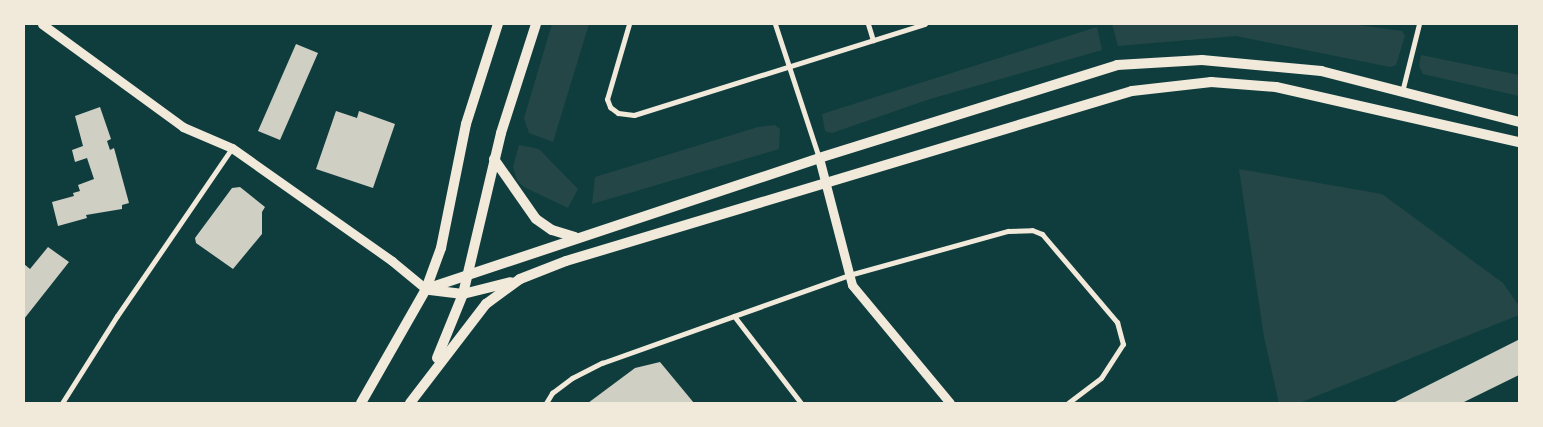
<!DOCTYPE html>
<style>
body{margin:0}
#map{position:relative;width:1543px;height:427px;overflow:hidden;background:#0f3d3e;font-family:"Work Sans",sans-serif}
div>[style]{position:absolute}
.green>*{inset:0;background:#244646}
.building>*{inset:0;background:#cfcfc3}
.minor>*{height:5px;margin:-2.5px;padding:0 2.5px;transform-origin:2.5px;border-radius:2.5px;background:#f1e9da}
.tertiary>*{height:9px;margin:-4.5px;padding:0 4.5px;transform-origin:4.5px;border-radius:4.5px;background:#f1e9da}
.secondary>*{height:10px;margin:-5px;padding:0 5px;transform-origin:5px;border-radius:5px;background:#f1e9da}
span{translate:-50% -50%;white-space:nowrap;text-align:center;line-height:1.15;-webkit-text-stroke:4.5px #f1e9da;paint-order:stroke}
.frame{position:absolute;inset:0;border:25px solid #f1e9da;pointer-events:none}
</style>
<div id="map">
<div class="green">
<div style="clip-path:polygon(552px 24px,589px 24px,553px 142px,529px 133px,524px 118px)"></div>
<div style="clip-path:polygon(1112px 24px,1350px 24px,1402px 31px,1405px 36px,1396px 65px,1390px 67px,1236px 36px,1118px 46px)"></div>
<div style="clip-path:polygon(1097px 27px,1102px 50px,930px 99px,832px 133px,825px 131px,822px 114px)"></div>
<div style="clip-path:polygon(1421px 55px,1519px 75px,1519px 96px,1423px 74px,1419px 66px)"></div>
<div style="clip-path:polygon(775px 125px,780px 129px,779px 149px,592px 204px,595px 177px,758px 127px)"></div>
<div style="clip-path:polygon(519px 145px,539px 149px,578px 189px,568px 208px,524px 187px,517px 180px,513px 167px)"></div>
<div style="clip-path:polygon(1239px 169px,1382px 194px,1503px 283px,1519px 306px,1519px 315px,1299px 403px,1279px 403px,1264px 337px)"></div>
</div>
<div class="building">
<div style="clip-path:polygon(296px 44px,318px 53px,280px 140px,258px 131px)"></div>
<div style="clip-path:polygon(100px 107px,111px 139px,107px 141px,110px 150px,114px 148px,129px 203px,122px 205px,122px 209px,86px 215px,87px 218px,58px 226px,52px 202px,74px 196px,73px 193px,80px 191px,78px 185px,94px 179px,87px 158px,75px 162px,72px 150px,83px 146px,75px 116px)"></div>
<div style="clip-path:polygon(336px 111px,357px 118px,359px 111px,395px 124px,373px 188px,316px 169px)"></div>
<div style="clip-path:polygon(240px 187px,265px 207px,262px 212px,262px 234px,233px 269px,196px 243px,195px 238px,232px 188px)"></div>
<div style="clip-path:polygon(48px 247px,69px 262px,24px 319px,24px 264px,30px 269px)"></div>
<div style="clip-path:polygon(1518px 340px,1519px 375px,1462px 403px,1393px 403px)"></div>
<div style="clip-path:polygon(660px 362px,694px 403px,588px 403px,635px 368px)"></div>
</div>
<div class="minor">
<div style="left:629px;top:24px;width:78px;rotate:106.3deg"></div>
<div style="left:607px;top:99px;width:9px;rotate:69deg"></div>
<div style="left:610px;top:107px;width:10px;rotate:37deg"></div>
<div style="left:618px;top:113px;width:16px;rotate:7deg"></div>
<div style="left:634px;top:115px;width:305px;rotate:-17.4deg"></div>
<div style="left:775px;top:24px;width:141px;rotate:71.8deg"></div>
<div style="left:868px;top:24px;width:17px;rotate:73deg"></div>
<div style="left:1402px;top:92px;width:70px;rotate:-76deg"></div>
<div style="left:734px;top:316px;width:110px;rotate:52.4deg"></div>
<div style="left:62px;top:403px;width:103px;rotate:-57.7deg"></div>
<div style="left:117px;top:316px;width:204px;rotate:-55.6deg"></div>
<div style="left:546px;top:403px;width:12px;rotate:-59deg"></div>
<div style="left:552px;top:393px;width:25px;rotate:-37deg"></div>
<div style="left:572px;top:378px;width:34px;rotate:-27deg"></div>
<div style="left:602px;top:363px;width:262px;rotate:-19.6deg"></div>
<div style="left:849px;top:275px;width:165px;rotate:-15.5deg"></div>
<div style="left:1008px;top:231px;width:24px;rotate:-2deg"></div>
<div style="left:1032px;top:230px;width:11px;rotate:22deg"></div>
<div style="left:1042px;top:234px;width:116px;rotate:49.6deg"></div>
<div style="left:1117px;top:322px;width:23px;rotate:75deg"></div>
<div style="left:1123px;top:344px;width:40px;rotate:122.9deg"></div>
<div style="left:1101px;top:378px;width:41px;rotate:142.9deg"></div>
</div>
<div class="tertiary">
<div style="left:42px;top:24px;width:175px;rotate:36.1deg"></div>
<div style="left:183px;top:127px;width:53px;rotate:23.2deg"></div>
<div style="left:232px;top:148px;width:196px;rotate:35.2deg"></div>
<div style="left:392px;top:261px;width:44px;rotate:39.5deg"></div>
<div style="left:819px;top:158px;width:131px;rotate:75.4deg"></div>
<div style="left:852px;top:285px;width:153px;rotate:50.3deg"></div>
</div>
<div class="secondary">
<div style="left:494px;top:159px;width:73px;rotate:55deg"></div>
<div style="left:536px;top:219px;width:19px;rotate:35deg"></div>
<div style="left:552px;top:230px;width:24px;rotate:17deg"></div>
<div style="left:426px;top:289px;width:414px;rotate:-18.4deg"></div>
<div style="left:819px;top:158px;width:312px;rotate:-17.3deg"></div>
<div style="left:1117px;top:65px;width:85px;rotate:-3.4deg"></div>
<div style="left:1202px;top:60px;width:120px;rotate:5.3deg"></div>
<div style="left:1321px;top:71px;width:204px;rotate:14.4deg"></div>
<div style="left:430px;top:290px;width:33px;rotate:7deg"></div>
<div style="left:463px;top:294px;width:49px;rotate:-14deg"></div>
<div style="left:437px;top:358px;width:69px;rotate:-67.9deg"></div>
<div style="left:463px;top:294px;width:165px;rotate:-76.7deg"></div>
<div style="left:501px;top:133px;width:114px;rotate:-72.2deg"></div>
<div style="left:361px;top:403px;width:131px;rotate:-60.3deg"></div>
<div style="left:426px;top:289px;width:44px;rotate:-69.9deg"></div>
<div style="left:441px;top:248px;width:126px;rotate:-78.6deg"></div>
<div style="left:466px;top:124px;width:105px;rotate:-72.3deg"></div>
<div style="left:410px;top:403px;width:125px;rotate:-52.5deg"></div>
<div style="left:486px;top:304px;width:42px;rotate:-36.3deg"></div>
<div style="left:520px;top:279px;width:49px;rotate:-21.4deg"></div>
<div style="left:566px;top:261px;width:591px;rotate:-16.72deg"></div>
<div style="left:1132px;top:91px;width:80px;rotate:-6.5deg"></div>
<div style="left:1211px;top:82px;width:65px;rotate:4.4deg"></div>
<div style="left:1276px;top:87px;width:249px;rotate:12.8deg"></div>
</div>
<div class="frame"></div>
</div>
